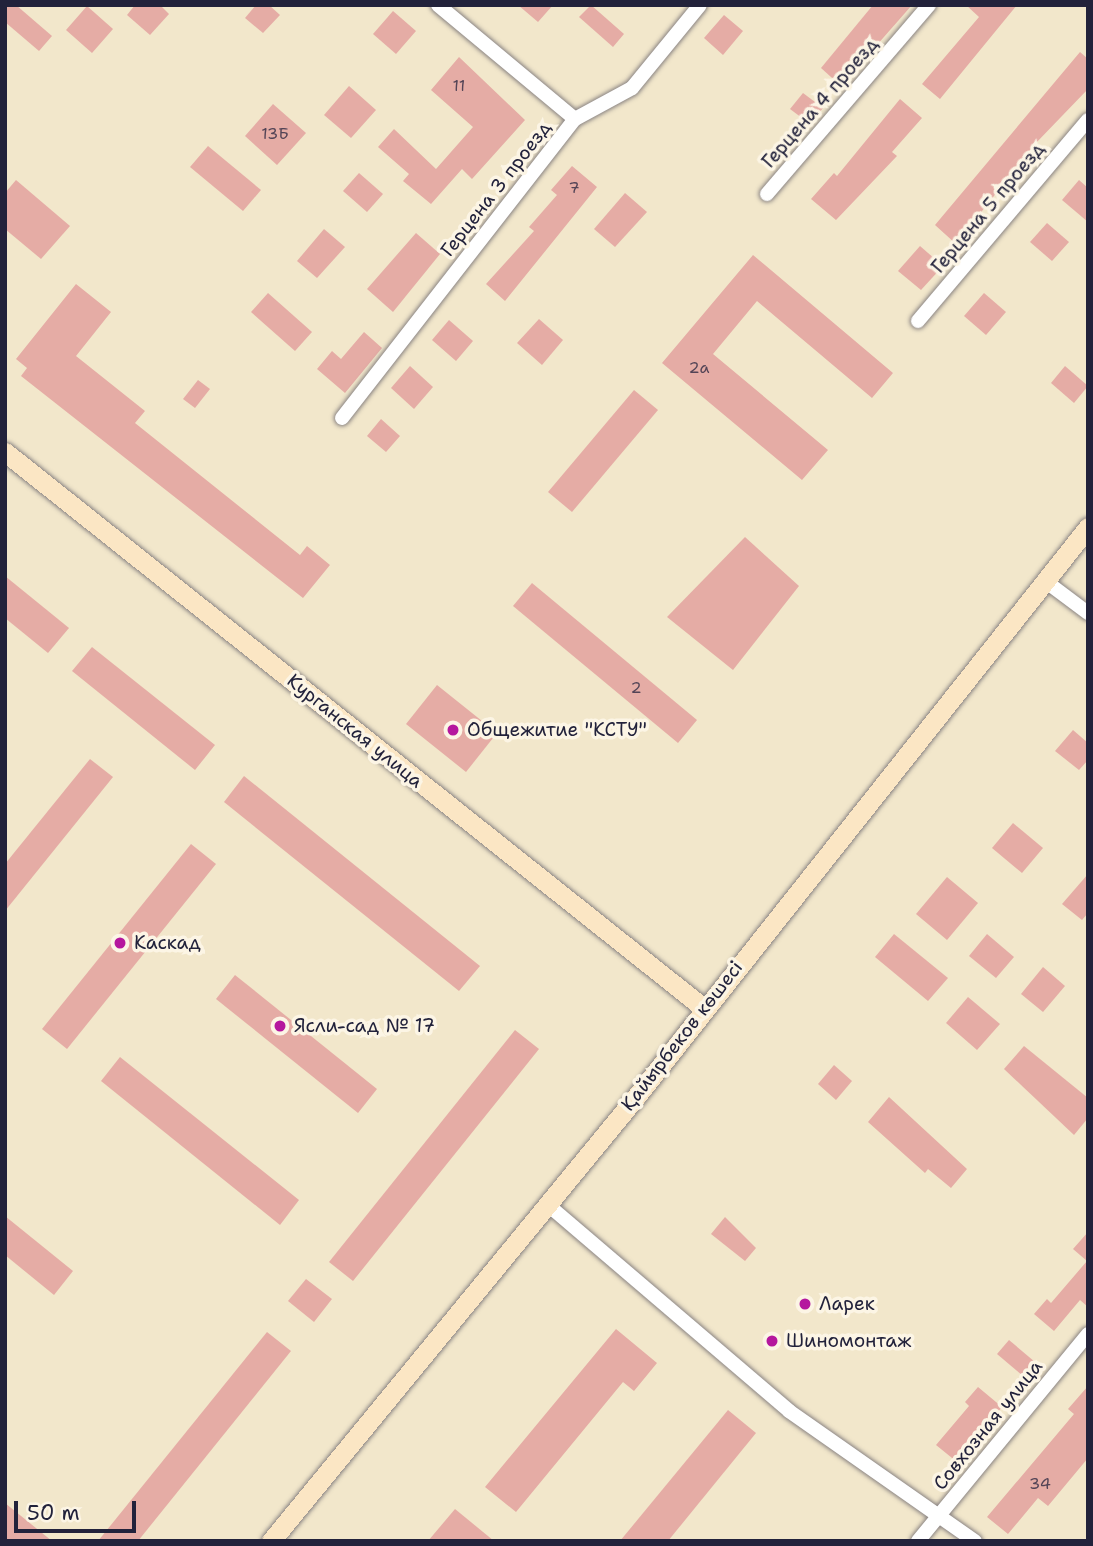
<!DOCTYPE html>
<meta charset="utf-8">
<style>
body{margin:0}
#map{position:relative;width:1093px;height:1546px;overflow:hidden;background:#f2e7cb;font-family:"Shantell Sans",sans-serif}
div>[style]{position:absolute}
.building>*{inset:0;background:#e5aca5}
.roads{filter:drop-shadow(0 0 2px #8a8483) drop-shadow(0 0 2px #8a8483)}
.street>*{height:14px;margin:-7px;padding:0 7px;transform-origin:7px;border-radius:7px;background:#fff}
.secondary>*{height:19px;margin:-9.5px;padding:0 9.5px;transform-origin:9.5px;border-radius:9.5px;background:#fbe6c4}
.dots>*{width:19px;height:19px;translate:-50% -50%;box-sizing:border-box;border:4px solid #fcf5e5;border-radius:50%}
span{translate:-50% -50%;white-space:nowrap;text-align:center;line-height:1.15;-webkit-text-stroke:7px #fcf5e5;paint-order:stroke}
.number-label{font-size:16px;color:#534456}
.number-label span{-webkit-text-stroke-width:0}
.street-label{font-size:19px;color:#22223b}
.poi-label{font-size:19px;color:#22223b}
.left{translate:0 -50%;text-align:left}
.frame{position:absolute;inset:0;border:7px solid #22223b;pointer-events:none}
.scale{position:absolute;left:14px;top:1501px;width:122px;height:32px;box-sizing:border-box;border:4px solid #22223b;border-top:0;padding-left:9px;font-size:21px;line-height:24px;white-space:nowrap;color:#22223b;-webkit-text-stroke:5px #fcf5e5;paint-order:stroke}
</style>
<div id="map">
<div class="building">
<div style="clip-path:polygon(5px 5px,16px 5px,52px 36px,39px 51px,5px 22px)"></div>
<div style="clip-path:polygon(135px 5px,160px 5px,169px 14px,150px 35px,127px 15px)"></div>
<div style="clip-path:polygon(256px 5px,269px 5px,280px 15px,263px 33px,245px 18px)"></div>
<div style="clip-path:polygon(518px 5px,553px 5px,538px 22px)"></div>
<div style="clip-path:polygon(591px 5px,624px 34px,613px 47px,579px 17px)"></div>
<div style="clip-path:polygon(873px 5px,912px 5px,841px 86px,821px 68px)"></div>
<div style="clip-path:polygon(966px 5px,1017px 5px,940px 99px,922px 84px,979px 17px)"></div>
<div style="clip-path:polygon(87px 6px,113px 29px,92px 53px,66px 30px)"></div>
<div style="clip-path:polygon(393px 11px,416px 31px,396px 54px,373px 34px)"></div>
<div style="clip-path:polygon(724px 15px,743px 31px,723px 55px,704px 38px)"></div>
<div style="clip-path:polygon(1080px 52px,1088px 59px,1088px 89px,1035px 144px,956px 244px,935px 225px)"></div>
<div style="clip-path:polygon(459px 57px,525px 120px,472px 179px,462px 169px,431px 204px,403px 181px,409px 174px,378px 147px,394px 129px,436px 169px,473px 127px,431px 90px)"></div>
<div style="clip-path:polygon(349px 86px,376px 110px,351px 138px,324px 115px)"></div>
<div style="clip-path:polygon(803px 93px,823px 108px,810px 124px,790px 109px)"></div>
<div style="clip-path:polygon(900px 99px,922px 118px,892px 152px,897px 156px,836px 220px,811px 199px,834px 173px,837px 176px)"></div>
<div style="clip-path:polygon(273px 104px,306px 133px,277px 165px,245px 136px)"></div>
<div style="clip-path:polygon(208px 146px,261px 190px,243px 211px,190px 167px)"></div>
<div style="clip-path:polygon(572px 166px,597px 187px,505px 301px,486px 284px,534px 231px,529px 227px,557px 195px,551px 190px)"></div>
<div style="clip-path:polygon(359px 173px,383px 194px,367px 212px,343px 191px)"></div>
<div style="clip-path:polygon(16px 180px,70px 226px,41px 259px,5px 229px,5px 193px)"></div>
<div style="clip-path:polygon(1079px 180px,1088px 188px,1088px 222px,1062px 200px)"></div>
<div style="clip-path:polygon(625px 193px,647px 212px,615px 247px,594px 229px)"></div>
<div style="clip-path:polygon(1047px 223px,1069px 242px,1052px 261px,1030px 242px)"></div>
<div style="clip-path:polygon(324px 229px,345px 247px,317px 278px,297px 261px)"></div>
<div style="clip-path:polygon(416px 233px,440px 254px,393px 312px,367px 289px)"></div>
<div style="clip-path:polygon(920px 246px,943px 266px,921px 290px,898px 271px)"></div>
<div style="clip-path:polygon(753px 255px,893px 373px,872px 398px,757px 301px,713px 354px,828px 450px,802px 480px,662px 363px)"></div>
<div style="clip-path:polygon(76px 284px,111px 312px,76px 356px,145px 411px,135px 423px,300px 555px,307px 546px,330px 565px,303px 598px,21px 376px,27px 368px,16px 359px)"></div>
<div style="clip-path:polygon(268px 293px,312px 332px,295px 351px,251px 312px)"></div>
<div style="clip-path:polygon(984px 293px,1006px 312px,986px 335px,964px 316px)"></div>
<div style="clip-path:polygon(539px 319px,563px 340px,542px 365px,517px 343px)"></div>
<div style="clip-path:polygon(449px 320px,473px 341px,456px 361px,432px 340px)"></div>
<div style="clip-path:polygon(364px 332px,382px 348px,345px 393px,317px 369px,332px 351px,341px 359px)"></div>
<div style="clip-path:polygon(410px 366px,433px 387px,414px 409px,391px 388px)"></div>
<div style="clip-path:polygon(1065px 366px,1088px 386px,1074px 403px,1051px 383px)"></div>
<div style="clip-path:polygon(198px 380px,210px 389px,195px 408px,183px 399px)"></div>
<div style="clip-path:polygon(634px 390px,658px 410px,572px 512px,548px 492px)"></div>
<div style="clip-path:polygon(381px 419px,400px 436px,386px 452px,367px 436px)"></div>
<div style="clip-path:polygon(745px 537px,799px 586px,733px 670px,667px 617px)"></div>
<div style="clip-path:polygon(5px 576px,69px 628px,48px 653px,5px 618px)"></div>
<div style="clip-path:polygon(532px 583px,697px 720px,678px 743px,513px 606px)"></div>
<div style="clip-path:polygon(92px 647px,215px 745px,195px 770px,72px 671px)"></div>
<div style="clip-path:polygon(437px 685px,497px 733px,466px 772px,406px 724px)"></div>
<div style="clip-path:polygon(1073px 730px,1088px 743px,1088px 760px,1079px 770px,1055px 751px)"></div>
<div style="clip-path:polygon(90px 759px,113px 777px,5px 911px,5px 864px)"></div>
<div style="clip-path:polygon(244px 776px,480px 966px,459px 991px,224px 802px)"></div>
<div style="clip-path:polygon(1013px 823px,1043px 848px,1022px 873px,992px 848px)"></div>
<div style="clip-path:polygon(191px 844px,216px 864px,67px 1049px,42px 1029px)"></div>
<div style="clip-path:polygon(1088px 874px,1088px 913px,1082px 920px,1062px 904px)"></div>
<div style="clip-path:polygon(947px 877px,978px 903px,947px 940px,916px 914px)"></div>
<div style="clip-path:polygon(894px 934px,948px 978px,928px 1001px,875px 957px)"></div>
<div style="clip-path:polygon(987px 934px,1014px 957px,996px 978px,969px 956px)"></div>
<div style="clip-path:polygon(1043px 967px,1065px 986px,1043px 1012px,1021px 994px)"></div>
<div style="clip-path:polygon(235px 975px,377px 1089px,358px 1113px,216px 999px)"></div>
<div style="clip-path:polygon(968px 997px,1000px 1024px,977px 1050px,946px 1023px)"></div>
<div style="clip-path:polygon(515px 1030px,539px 1049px,353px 1281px,329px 1262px)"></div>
<div style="clip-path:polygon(1024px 1046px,1088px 1098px,1088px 1118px,1074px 1135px,1004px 1069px)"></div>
<div style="clip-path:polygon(120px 1057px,299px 1200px,280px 1225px,101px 1081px)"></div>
<div style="clip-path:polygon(834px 1065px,852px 1081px,836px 1100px,818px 1084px)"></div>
<div style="clip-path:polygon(889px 1097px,967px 1169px,951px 1188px,928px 1169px,925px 1173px,868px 1122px)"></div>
<div style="clip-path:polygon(5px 1216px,73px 1271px,54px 1295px,5px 1255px)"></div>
<div style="clip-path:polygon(725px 1217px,756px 1248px,745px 1261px,711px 1234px)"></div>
<div style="clip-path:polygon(1088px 1232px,1088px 1307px,1080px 1300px,1054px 1331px,1034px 1314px,1047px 1299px,1051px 1303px,1087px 1261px,1073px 1249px)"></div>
<div style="clip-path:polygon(306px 1279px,332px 1299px,314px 1322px,288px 1301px)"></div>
<div style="clip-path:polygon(616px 1329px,657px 1363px,634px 1391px,623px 1382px,516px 1512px,485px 1487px)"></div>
<div style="clip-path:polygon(267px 1332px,291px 1351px,138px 1541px,98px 1541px)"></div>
<div style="clip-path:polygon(1009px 1340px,1035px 1362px,1023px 1376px,997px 1354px)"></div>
<div style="clip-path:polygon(1088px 1386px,1088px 1458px,1048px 1506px,1038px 1498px,1008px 1534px,987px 1517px,1074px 1414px,1068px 1409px)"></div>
<div style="clip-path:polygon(978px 1387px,1002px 1407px,957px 1462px,936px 1445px,969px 1406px,965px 1402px)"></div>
<div style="clip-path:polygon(728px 1410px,756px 1433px,668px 1541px,620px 1541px)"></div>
<div style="clip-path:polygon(5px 1503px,52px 1541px,5px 1541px)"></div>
<div style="clip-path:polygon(455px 1509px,494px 1541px,428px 1541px)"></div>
</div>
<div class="roads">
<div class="street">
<div style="left:438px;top:5px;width:178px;rotate:39.8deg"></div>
<div style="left:767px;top:194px;width:249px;rotate:-49.4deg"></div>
<div style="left:918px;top:321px;width:263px;rotate:-49.8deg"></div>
<div style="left:342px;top:418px;width:379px;rotate:-52.1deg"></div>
<div style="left:575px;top:119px;width:65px;rotate:-28.5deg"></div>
<div style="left:632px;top:88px;width:107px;rotate:-50.7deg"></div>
<div style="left:1044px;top:580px;width:55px;rotate:36.9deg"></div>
<div style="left:547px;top:1204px;width:318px;rotate:40.5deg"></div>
<div style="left:789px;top:1411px;width:227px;rotate:35deg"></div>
<div style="left:918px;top:1541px;width:268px;rotate:-50.6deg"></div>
</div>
<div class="secondary">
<div style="left:5px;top:452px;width:895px;rotate:38.51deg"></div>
<div style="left:271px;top:1541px;width:573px;rotate:-50.59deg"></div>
<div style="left:635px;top:1098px;width:729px;rotate:-51.57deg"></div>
</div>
</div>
<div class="dots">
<div style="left:453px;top:730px;background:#b5179e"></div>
<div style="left:120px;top:943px;background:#b5179e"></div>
<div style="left:280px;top:1026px;background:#b5179e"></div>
<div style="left:805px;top:1304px;background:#b5179e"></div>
<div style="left:772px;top:1341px;background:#b5179e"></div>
</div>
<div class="number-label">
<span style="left:459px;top:86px">11</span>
<span style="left:275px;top:134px">13Б</span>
<span style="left:574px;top:188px">7</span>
<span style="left:699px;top:368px">2а</span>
<span style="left:636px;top:688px">2</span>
<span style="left:1040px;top:1484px">34</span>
</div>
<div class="street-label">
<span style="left:820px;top:103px;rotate:-49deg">Герцена 4 проезд</span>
<span style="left:496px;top:189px;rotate:-52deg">Герцена 3 проезд</span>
<span style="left:988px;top:208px;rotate:-50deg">Герцена 5 проезд</span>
<span style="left:355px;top:731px;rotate:39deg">Курганская улица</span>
<span style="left:682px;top:1036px;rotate:-52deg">Қайырбеков көшесі</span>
<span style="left:988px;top:1425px;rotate:-51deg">Совхозная улица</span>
</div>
<div class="poi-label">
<span class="left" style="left:467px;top:730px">Общежитие "КСТУ"</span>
<span class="left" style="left:134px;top:943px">Каскад</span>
<span class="left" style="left:294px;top:1026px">Ясли-сад № 17</span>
<span class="left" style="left:819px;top:1304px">Ларек</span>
<span class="left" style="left:786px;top:1341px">Шиномонтаж</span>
</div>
<div class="frame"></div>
<div class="scale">50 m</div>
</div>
